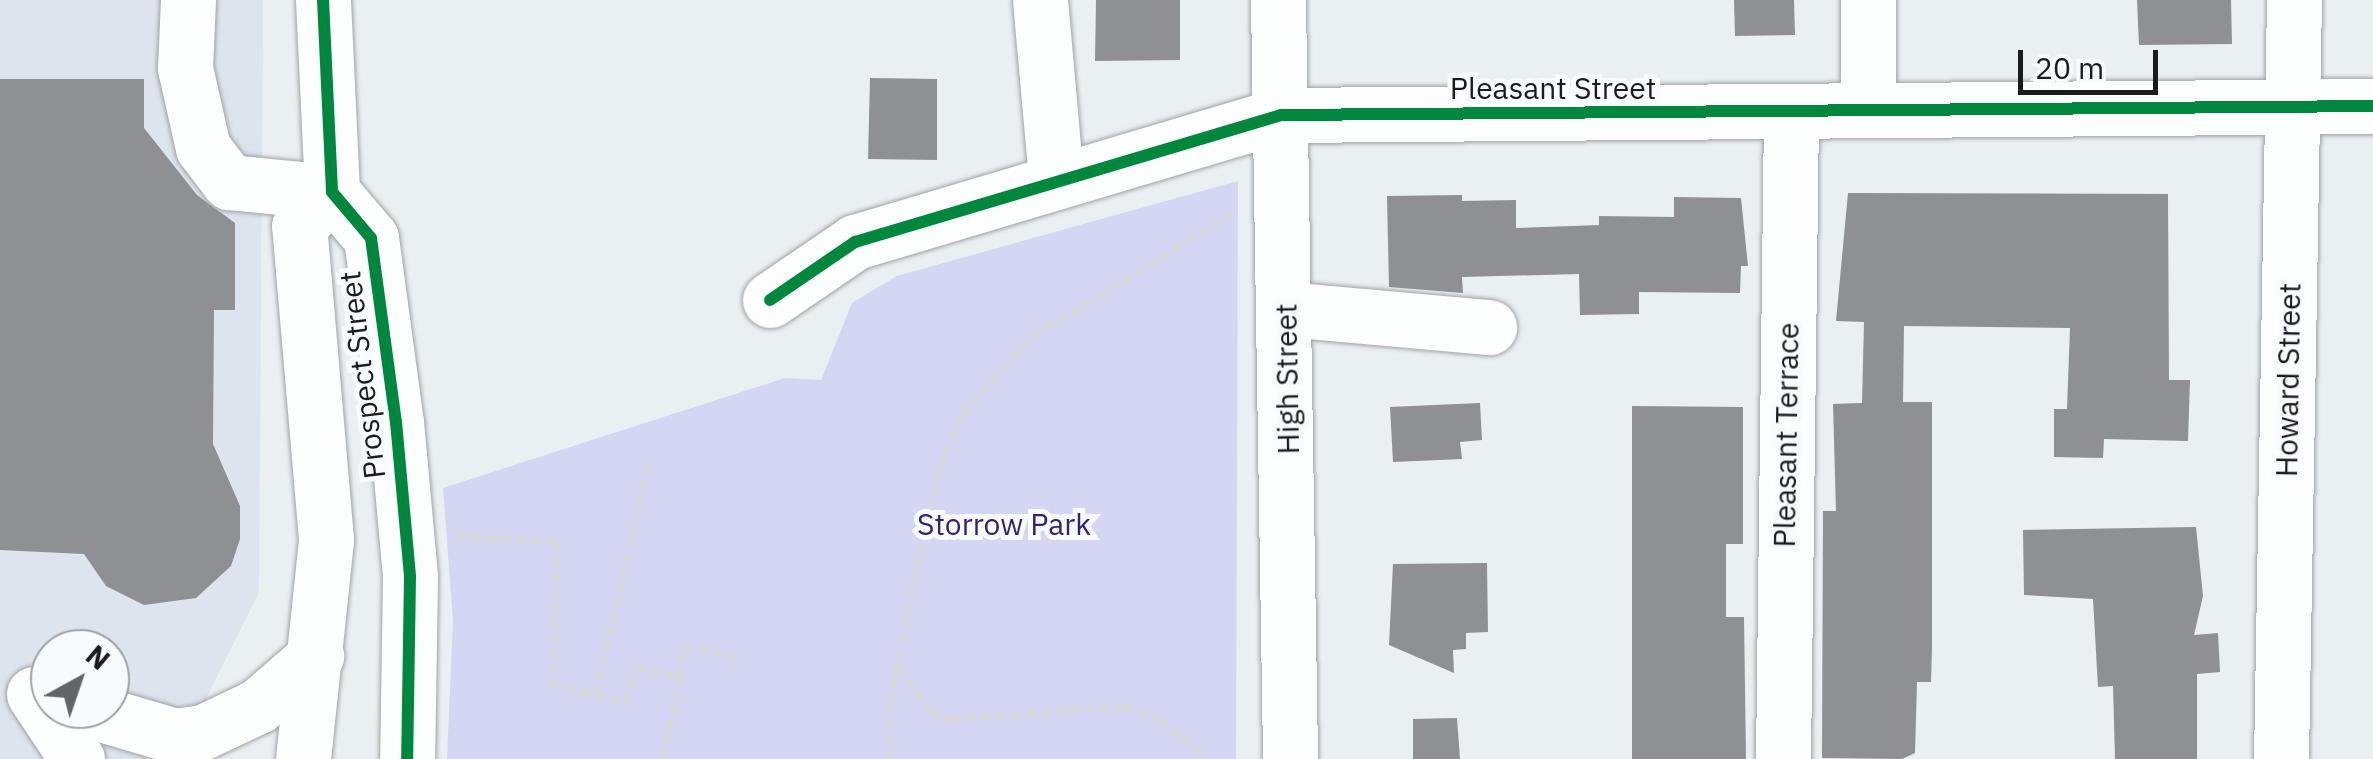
<!DOCTYPE html>
<style>
body{margin:0}
#map{position:relative;width:2373px;height:759px;overflow:hidden;background:#eaeff2;font-family:"IBM Plex Sans",sans-serif}
div>[style]{position:absolute}
.built>*{inset:0;background:#dce4ed}
.green>*{inset:0;background:#d5d5f4}
.building>*{inset:0;background:#8e9093}
.path>*{height:6px;margin-top:-3px;transform-origin:0;background:repeating-linear-gradient(90deg,#d7d9da 0 10px,transparent 0 15px)}
.roads{filter:drop-shadow(0 0 2px #a0a3a6) drop-shadow(0 0 2px #a0a3a6)}
.minor>*{height:55px;margin:-27.5px;padding:0 27.5px;transform-origin:27.5px;border-radius:27.5px;background:#fcfdfd}
.major>*{height:55px;margin:-27.5px;padding:0 27.5px;transform-origin:27.5px;border-radius:27.5px;background:#fcfdfd}
.cycleway>*{height:12px;margin:-6px;padding:0 6px;transform-origin:6px;border-radius:6px;background:#00873e}
span{translate:-50% -50%;white-space:nowrap;text-align:center;line-height:1.15;-webkit-text-stroke:10px #f8fbfe;paint-order:stroke}
.street-label{font-size:30px;color:#191b1e}
.park-label{font-size:30px;color:#362174}
.north{position:absolute;left:30px;top:629px;width:100px;height:100px;box-sizing:border-box;background:#f8fbfe;border:2px solid #9fa1a4;border-radius:50%;rotate:40deg;font-size:28px;font-weight:700;line-height:40px;text-align:center;color:#191b1e}
.north::after{content:'';display:block;margin:auto;width:35px;height:45px;background:#626568;clip-path:polygon(50% 0,100% 100%,50% 72%,0 100%)}
.scale{position:absolute;left:2018px;top:50px;width:140px;height:45px;box-sizing:border-box;border:5px solid #191b1e;border-top:0;padding-left:12px;font-size:30px;line-height:35px;white-space:nowrap;color:#191b1e;-webkit-text-stroke:8px #f8fbfe;paint-order:stroke}
</style>
<div id="map">
<div class="built">
<div style="clip-path:polygon(evenodd,0 0,263px 0,259px 593px,176px 759px,0 759px,0 0,50px 649px,110px 649px,110px 709px,50px 709px,50px 649px)"></div>
</div>
<div class="green">
<div style="clip-path:polygon(1238px 181px,1236px 759px,447px 759px,453px 621px,443px 488px,785px 378px,821px 380px,852px 303px,897px 276px)"></div>
</div>
<div class="building">
<div style="clip-path:polygon(1096px 0,1180px 0,1180px 60px,1095px 61px)"></div>
<div style="clip-path:polygon(1734px 0,1794px 0,1795px 35px,1735px 36px)"></div>
<div style="clip-path:polygon(2137px 0,2231px 0,2232px 44px,2139px 45px)"></div>
<div style="clip-path:polygon(870px 78px,937px 79px,937px 160px,868px 159px)"></div>
<div style="clip-path:polygon(0 79px,144px 79px,144px 128px,197px 195px,235px 223px,235px 310px,214px 310px,213px 444px,240px 506px,240px 539px,231px 566px,196px 598px,144px 605px,106px 586px,84px 554px,0 550px)"></div>
<div style="clip-path:polygon(1848px 193px,2168px 194px,2169px 380px,2190px 380px,2188px 441px,2104px 439px,2103px 458px,2054px 457px,2054px 409px,2067px 409px,2070px 328px,1904px 326px,1903px 402px,1932px 402px,1932px 648px,1931px 682px,1917px 682px,1915px 753px,1902px 759px,1822px 758px,1823px 511px,1836px 511px,1833px 404px,1862px 403px,1864px 322px,1836px 321px)"></div>
<div style="clip-path:polygon(1462px 195px,1462px 201px,1516px 200px,1516px 228px,1599px 225px,1599px 216px,1674px 217px,1674px 197px,1741px 198px,1748px 266px,1741px 266px,1740px 293px,1639px 292px,1639px 314px,1580px 315px,1579px 274px,1462px 277px,1463px 293px,1389px 287px,1387px 196px)"></div>
<div style="clip-path:polygon(1480px 403px,1482px 440px,1460px 442px,1462px 459px,1393px 462px,1390px 407px)"></div>
<div style="clip-path:polygon(1632px 406px,1743px 407px,1743px 544px,1726px 544px,1726px 617px,1744px 617px,1746px 759px,1632px 759px)"></div>
<div style="clip-path:polygon(2196px 527px,2203px 596px,2194px 635px,2218px 633px,2220px 672px,2197px 674px,2197px 759px,2115px 759px,2113px 686px,2098px 687px,2093px 599px,2024px 595px,2023px 530px)"></div>
<div style="clip-path:polygon(1487px 563px,1488px 632px,1466px 633px,1466px 649px,1453px 650px,1454px 673px,1389px 645px,1393px 564px)"></div>
<div style="clip-path:polygon(1457px 718px,1460px 759px,1413px 759px,1413px 719px)"></div>
</div>
<div class="path">
<div style="left:457px;top:536px;width:100px;rotate:4deg"></div>
<div style="left:557px;top:543px;width:142px;rotate:92deg"></div>
<div style="left:552px;top:685px;width:77px;rotate:12.8deg"></div>
<div style="left:627px;top:702px;width:36px;rotate:-74deg"></div>
<div style="left:637px;top:667px;width:44px;rotate:14.3deg"></div>
<div style="left:680px;top:678px;width:32px;rotate:-83deg"></div>
<div style="left:684px;top:646px;width:51px;rotate:13.5deg"></div>
<div style="left:898px;top:667px;width:57px;rotate:54.3deg"></div>
<div style="left:931px;top:713px;width:21px;rotate:19deg"></div>
<div style="left:951px;top:720px;width:174px;rotate:-4.6deg"></div>
<div style="left:1124px;top:706px;width:38px;rotate:22deg"></div>
<div style="left:1159px;top:720px;width:63px;rotate:38.5deg"></div>
<div style="left:596px;top:695px;width:239px;rotate:-77.2deg"></div>
<div style="left:663px;top:759px;width:83px;rotate:-78.1deg"></div>
<div style="left:890px;top:759px;width:57px;rotate:-90deg"></div>
<div style="left:890px;top:702px;width:107px;rotate:-78.7deg"></div>
<div style="left:911px;top:597px;width:133px;rotate:-77.4deg"></div>
<div style="left:940px;top:467px;width:56px;rotate:-67.1deg"></div>
<div style="left:962px;top:415px;width:106px;rotate:-48.1deg"></div>
<div style="left:1033px;top:336px;width:233px;rotate:-31.5deg"></div>
</div>
<div class="roads">
<div class="minor">
<div style="left:188px;top:0;width:68px;rotate:92.5deg"></div>
<div style="left:185px;top:68px;width:82px;rotate:77.3deg"></div>
<div style="left:203px;top:148px;width:43px;rotate:52.6deg"></div>
<div style="left:229px;top:182px;width:103px;rotate:5.5deg"></div>
<div style="left:323px;top:0;width:192px;rotate:87.3deg"></div>
<div style="left:332px;top:192px;width:60px;rotate:49.7deg"></div>
<div style="left:371px;top:238px;width:186px;rotate:82.3deg"></div>
<div style="left:396px;top:422px;width:156px;rotate:84.8deg"></div>
<div style="left:410px;top:577px;width:182px;rotate:90.9deg"></div>
<div style="left:1040px;top:0;width:181px;rotate:84.9deg"></div>
<div style="left:1278px;top:0;width:759px;rotate:89.09deg"></div>
<div style="left:1868px;top:0;width:110px;rotate:90deg"></div>
<div style="left:770px;top:300px;width:103px;rotate:-34.3deg"></div>
<div style="left:855px;top:242px;width:445px;rotate:-16.6deg"></div>
<div style="left:1281px;top:115px;width:1092px;rotate:-0.47deg"></div>
<div style="left:1286px;top:309px;width:204px;rotate:5.1deg"></div>
<div style="left:303px;top:759px;width:221px;rotate:-84deg"></div>
<div style="left:326px;top:539px;width:314px;rotate:-94.9deg"></div>
<div style="left:299px;top:226px;width:47px;rotate:-45.9deg"></div>
<div style="left:1783px;top:759px;width:648px;rotate:-89.29deg"></div>
<div style="left:2281px;top:759px;width:759px;rotate:-89.02deg"></div>
</div>
<div class="major">
<div style="left:34px;top:694px;width:78px;rotate:56.5deg"></div>
<div style="left:84px;top:709px;width:95px;rotate:16.5deg"></div>
<div style="left:175px;top:736px;width:28px;rotate:-8deg"></div>
<div style="left:203px;top:732px;width:61px;rotate:-25.3deg"></div>
<div style="left:258px;top:706px;width:77px;rotate:-40.8deg"></div>
</div>
</div>
<div class="cycleway">
<div style="left:323px;top:0;width:192px;rotate:87.3deg"></div>
<div style="left:332px;top:192px;width:60px;rotate:49.7deg"></div>
<div style="left:371px;top:238px;width:186px;rotate:82.3deg"></div>
<div style="left:396px;top:422px;width:156px;rotate:84.8deg"></div>
<div style="left:410px;top:577px;width:182px;rotate:90.9deg"></div>
<div style="left:770px;top:300px;width:103px;rotate:-34.3deg"></div>
<div style="left:855px;top:242px;width:445px;rotate:-16.6deg"></div>
<div style="left:1281px;top:115px;width:1092px;rotate:-0.47deg"></div>
</div>
<div class="street-label">
<span style="left:1553px;top:88px">Pleasant Street</span>
<span style="left:362px;top:375px;rotate:-97deg">Prospect Street</span>
<span style="left:1287px;top:379px;rotate:-91deg">High Street</span>
<span style="left:2288px;top:380px;rotate:-89deg">Howard Street</span>
<span style="left:1786px;top:435px;rotate:-89deg">Pleasant Terrace</span>
</div>
<div class="park-label">
<span style="left:1004px;top:524px">Storrow Park</span>
</div>
<div class="north">N</div>
<div class="scale">20 m</div>
</div>
